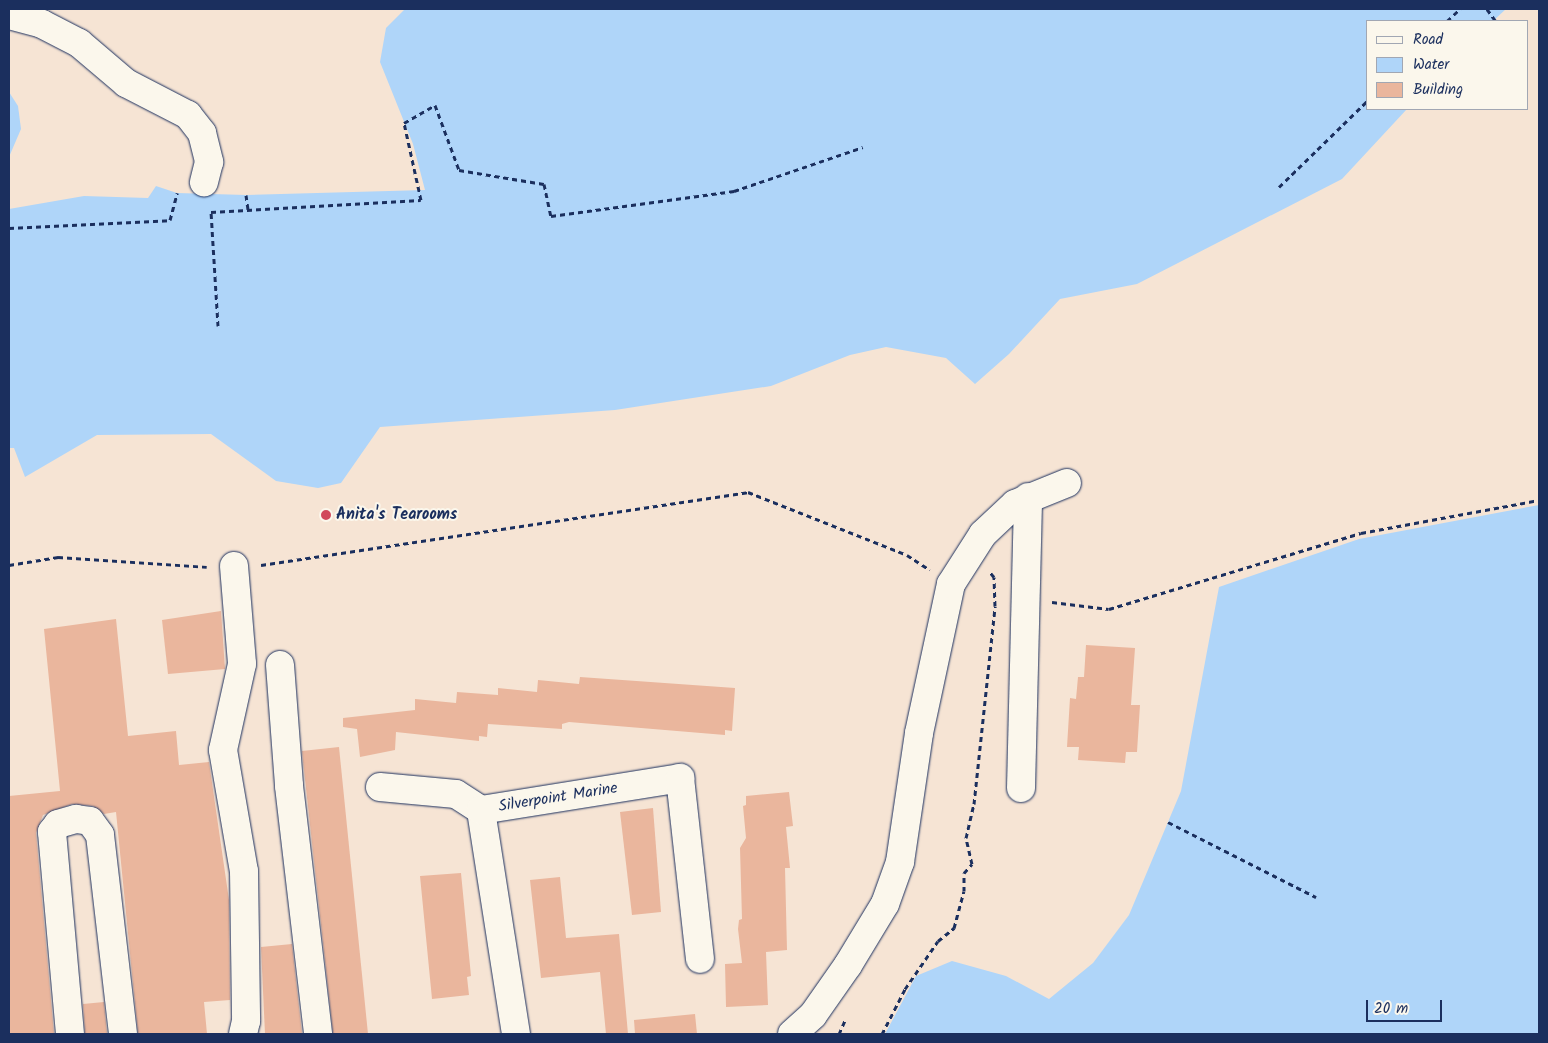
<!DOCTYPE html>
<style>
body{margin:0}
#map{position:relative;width:1548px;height:1043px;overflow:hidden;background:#f6e4d4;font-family:Kalam,sans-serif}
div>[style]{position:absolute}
.water>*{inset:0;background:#afd5f9}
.building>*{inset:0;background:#eab69d}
.path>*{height:3px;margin-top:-1.5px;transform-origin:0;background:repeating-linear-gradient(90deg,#1b2f5e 0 5px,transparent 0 9px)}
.roads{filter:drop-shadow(0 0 1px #1b2f5e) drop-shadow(0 0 1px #1b2f5e)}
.minor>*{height:28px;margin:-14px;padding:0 14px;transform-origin:14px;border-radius:14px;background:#fbf7ec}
.dots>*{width:14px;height:14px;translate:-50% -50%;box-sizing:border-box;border:2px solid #fbf7ec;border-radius:50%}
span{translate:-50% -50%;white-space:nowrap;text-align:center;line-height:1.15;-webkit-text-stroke:4px #fbf7ec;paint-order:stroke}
.poi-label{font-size:16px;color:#1b2f5e;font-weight:700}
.left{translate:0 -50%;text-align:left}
.street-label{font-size:16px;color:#1b2f5e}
.frame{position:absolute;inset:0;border:10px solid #1b2f5e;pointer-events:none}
.legend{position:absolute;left:1366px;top:20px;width:162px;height:90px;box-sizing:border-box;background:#fbf7ec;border:1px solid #a1a7b3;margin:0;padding:6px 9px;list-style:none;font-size:15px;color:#1b2f5e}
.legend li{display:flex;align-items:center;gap:10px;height:25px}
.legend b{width:25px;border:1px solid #a1a7b3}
.scale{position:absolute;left:1366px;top:1000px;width:76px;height:22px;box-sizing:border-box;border:2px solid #1b2f5e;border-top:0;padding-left:6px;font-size:15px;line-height:18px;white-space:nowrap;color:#1b2f5e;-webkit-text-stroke:4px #fbf7ec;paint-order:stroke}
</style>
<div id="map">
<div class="water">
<div style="clip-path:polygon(405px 9px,1506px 9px,1493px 21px,1367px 21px,1367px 109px,1407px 109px,1342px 179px,1137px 284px,1060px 299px,1009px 354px,975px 384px,946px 358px,886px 347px,850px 355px,771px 386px,615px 410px,380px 427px,341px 483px,318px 488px,276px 481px,211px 434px,97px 435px,25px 477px,14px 448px,9px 448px,9px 209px,84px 196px,148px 198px,156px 186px,177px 193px,246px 195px,425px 190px,413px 144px,380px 62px,386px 28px)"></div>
<div style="clip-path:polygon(9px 92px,18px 106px,21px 129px,9px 157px)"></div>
<div style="clip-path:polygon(1539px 505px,1539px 1034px,885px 1034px,916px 976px,952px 961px,1006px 976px,1049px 999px,1093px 963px,1129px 915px,1181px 791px,1219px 587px,1359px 539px)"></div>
</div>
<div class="building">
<div style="clip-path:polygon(221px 611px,225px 669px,168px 674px,162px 620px)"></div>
<div style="clip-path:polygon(116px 619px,128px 736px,176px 731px,179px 765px,209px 762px,229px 900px,230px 1000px,204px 1002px,207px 1034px,138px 1034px,116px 812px,104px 814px,93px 806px,72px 804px,43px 815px,36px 833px,54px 1034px,9px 1034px,9px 796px,60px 791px,44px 629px)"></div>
<div style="clip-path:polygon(1086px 645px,1135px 648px,1131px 705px,1140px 705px,1137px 752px,1126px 752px,1125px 763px,1078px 760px,1079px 747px,1067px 747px,1070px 698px,1076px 699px,1078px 677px,1084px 677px)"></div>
<div style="clip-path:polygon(580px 677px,735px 688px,732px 731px,725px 730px,725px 735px,569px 722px,562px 724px,562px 729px,488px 724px,487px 737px,479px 736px,479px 741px,396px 732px,395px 750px,360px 757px,357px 729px,343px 727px,343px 718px,415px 710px,415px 699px,456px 703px,457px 692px,498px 695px,498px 688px,537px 692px,538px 680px,579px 684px)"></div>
<div style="clip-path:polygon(339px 747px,368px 1034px,333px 1034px,303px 761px,302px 751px)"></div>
<div style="clip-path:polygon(789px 792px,793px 826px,786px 827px,790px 868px,785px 868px,787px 950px,766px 952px,768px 1005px,726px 1007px,725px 964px,742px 963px,738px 929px,739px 920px,742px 919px,740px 848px,746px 838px,743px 806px,746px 805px,746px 796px)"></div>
<div style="clip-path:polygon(653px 808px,661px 912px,632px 915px,620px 812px)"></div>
<div style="clip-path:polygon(461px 873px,471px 976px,467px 977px,469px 995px,432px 999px,420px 876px)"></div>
<div style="clip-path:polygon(560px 877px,566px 938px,619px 934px,628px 1034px,606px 1034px,600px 972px,541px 978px,530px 880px)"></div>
<div style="clip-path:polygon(292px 944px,302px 1034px,265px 1034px,261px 947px)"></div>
<div style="clip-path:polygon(104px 1002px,107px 1034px,85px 1034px,83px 1004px)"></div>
<div style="clip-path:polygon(695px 1014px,697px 1034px,635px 1034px,634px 1020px)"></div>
</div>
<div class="path">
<div style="left:1487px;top:9px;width:14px;rotate:54deg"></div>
<div style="left:1447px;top:21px;width:18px;rotate:-43deg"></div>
<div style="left:1279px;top:187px;width:123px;rotate:-44.3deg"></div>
<div style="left:246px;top:195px;width:15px;rotate:82deg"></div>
<div style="left:9px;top:228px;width:161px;rotate:-2.8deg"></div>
<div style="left:170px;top:220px;width:28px;rotate:-75deg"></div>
<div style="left:218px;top:326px;width:114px;rotate:-93.5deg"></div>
<div style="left:211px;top:212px;width:210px;rotate:-3.3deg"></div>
<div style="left:421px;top:200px;width:79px;rotate:-102.4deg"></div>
<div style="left:404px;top:123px;width:36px;rotate:-30deg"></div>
<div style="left:435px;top:105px;width:69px;rotate:69.7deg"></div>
<div style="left:459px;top:170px;width:86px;rotate:9.4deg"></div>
<div style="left:544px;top:184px;width:33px;rotate:78deg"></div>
<div style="left:551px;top:216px;width:185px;rotate:-7.8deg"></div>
<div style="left:734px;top:191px;width:136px;rotate:-18.8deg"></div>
<div style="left:9px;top:565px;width:50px;rotate:-9.3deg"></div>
<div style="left:58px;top:557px;width:149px;rotate:3.8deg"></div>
<div style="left:261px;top:565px;width:492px;rotate:-8.5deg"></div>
<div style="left:748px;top:492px;width:171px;rotate:21.6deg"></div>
<div style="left:907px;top:555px;width:27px;rotate:33deg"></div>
<div style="left:1052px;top:602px;width:57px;rotate:7deg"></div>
<div style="left:1109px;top:609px;width:263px;rotate:-16.8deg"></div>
<div style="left:1361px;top:533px;width:181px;rotate:-10.5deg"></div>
<div style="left:1168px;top:822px;width:166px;rotate:26.9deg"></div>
<div style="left:839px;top:1034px;width:17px;rotate:-66deg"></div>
<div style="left:882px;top:1034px;width:51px;rotate:-62.9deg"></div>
<div style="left:905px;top:989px;width:58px;rotate:-55.5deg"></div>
<div style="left:938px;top:941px;width:21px;rotate:-39deg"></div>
<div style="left:954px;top:928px;width:38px;rotate:-75deg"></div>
<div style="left:964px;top:891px;width:18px;rotate:-90deg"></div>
<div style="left:964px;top:873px;width:12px;rotate:-48deg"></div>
<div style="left:972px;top:864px;width:27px;rotate:-103deg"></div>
<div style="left:966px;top:838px;width:35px;rotate:-77deg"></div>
<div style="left:974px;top:804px;width:199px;rotate:-83.9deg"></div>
<div style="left:995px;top:606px;width:29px;rotate:-92deg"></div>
<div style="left:994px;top:577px;width:6px;rotate:-129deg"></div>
</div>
<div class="roads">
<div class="minor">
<div style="left:9px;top:15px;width:34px;rotate:15deg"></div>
<div style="left:42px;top:24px;width:42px;rotate:27.2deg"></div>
<div style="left:79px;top:43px;width:62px;rotate:40.4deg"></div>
<div style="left:126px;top:83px;width:70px;rotate:27.3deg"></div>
<div style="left:188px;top:115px;width:23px;rotate:52deg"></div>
<div style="left:202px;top:133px;width:30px;rotate:76deg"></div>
<div style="left:209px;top:162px;width:21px;rotate:104deg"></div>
<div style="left:234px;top:566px;width:98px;rotate:85.3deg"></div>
<div style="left:242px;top:664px;width:88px;rotate:102.5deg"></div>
<div style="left:223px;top:750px;width:123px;rotate:80.2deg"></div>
<div style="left:244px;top:871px;width:150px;rotate:89.2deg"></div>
<div style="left:246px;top:1021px;width:13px;rotate:103deg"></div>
<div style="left:280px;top:665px;width:121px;rotate:85.7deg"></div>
<div style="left:289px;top:786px;width:250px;rotate:83.3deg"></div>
<div style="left:380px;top:787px;width:76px;rotate:5.3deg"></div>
<div style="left:456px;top:794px;width:30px;rotate:33deg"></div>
<div style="left:1021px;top:788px;width:291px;rotate:-88.6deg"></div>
<div style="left:70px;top:1034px;width:203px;rotate:-95.1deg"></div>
<div style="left:52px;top:832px;width:10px;rotate:-53deg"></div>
<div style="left:58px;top:824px;width:19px;rotate:-16deg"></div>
<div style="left:76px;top:819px;width:14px;rotate:8deg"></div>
<div style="left:90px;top:821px;width:17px;rotate:54deg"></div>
<div style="left:100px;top:835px;width:200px;rotate:83.4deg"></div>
<div style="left:516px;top:1034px;width:227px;rotate:-98.9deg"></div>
<div style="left:481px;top:810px;width:202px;rotate:-9.1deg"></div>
<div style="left:680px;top:778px;width:182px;rotate:83.7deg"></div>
<div style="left:792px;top:1034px;width:28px;rotate:-42deg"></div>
<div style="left:813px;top:1015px;width:61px;rotate:-55deg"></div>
<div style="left:848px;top:965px;width:71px;rotate:-58.8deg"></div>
<div style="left:885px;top:904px;width:45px;rotate:-70.3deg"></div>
<div style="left:900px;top:862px;width:130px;rotate:-81.6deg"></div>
<div style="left:919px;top:733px;width:152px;rotate:-77.9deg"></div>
<div style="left:951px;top:584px;width:59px;rotate:-57.4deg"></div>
<div style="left:983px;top:534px;width:44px;rotate:-43.2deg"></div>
<div style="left:1015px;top:504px;width:56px;rotate:-22deg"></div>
</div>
</div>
<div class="dots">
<div style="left:326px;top:515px;background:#d1495b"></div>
</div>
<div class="poi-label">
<span class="left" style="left:336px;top:515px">Anita's Tearooms</span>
</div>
<div class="street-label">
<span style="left:558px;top:798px;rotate:-9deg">Silverpoint Marine</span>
</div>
<div class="frame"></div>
<ul class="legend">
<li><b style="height:6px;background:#fbf7ec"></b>Road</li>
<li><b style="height:14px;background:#afd5f9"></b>Water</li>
<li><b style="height:14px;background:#eab69d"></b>Building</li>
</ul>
<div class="scale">20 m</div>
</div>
